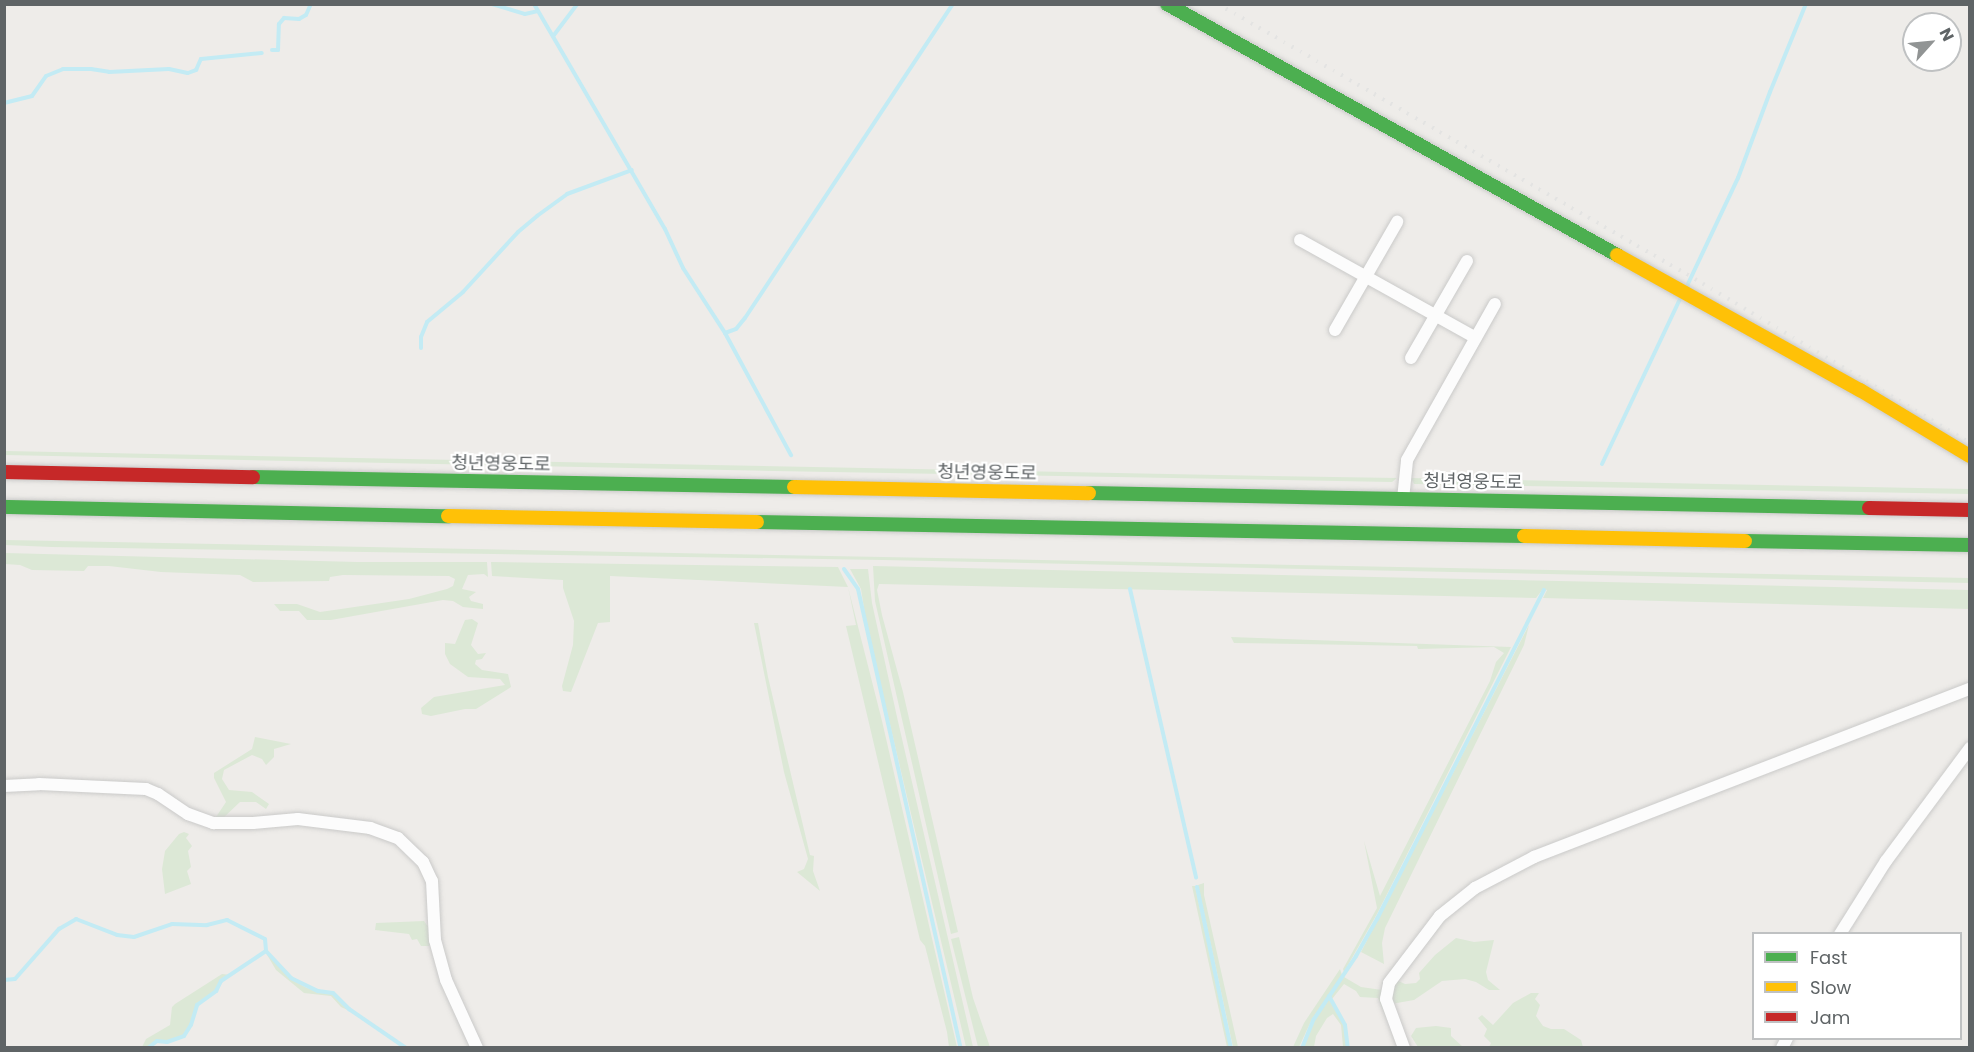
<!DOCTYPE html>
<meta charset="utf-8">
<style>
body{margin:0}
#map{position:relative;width:1974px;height:1052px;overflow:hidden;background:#eeece9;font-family:Poppins,"Noto Sans KR",sans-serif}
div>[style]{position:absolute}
.green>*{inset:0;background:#dce8d6}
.stream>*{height:4px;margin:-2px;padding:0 2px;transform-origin:2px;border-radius:2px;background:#c3ebf4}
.roads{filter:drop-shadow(0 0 2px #cacac9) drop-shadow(0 0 2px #cacac9)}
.street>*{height:12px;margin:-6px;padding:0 6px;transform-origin:6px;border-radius:6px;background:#fcfcfc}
.fast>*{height:14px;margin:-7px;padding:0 7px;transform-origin:7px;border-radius:7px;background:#4caf50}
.slow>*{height:14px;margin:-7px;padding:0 7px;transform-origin:7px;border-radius:7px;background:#ffc107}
.jam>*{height:14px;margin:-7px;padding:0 7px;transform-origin:7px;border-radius:7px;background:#c62828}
.rail>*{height:4px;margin-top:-2px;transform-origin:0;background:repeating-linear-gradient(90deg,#e3e3e2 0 1.5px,transparent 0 9.5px)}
span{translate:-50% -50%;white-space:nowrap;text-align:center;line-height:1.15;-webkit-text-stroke:4.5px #fff;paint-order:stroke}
.street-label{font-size:18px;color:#5f6466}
.frame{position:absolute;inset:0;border:6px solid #5f6466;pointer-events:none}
.legend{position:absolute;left:1752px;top:932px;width:210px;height:108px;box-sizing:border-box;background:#fff;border:2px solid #bfc1c2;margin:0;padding:8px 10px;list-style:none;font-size:18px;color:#5f6466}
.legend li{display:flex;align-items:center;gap:12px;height:30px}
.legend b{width:30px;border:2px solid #bfc1c2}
.north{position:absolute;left:1902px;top:12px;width:60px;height:60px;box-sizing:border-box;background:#fff;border:2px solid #bfc1c2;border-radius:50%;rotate:63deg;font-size:16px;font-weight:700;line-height:24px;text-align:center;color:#5f6466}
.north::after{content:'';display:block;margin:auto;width:21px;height:27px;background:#919494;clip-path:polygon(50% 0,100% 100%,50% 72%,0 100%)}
</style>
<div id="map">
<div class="green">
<div style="clip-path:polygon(5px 451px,1269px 476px,1397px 478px,1392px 482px,774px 471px,5px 455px)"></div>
<div style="clip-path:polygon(1411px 478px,1969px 489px,1970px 494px,1414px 484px)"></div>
<div style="clip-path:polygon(5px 540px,1969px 578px,1970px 583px,883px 560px,52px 547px,5px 545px)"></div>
<div style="clip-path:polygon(5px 553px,357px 562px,487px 562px,488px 577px,484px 574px,468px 575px,462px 589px,476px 592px,469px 597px,471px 601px,483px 604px,483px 609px,463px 607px,453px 601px,443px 600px,331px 620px,307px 620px,299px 611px,280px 611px,274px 604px,297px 604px,320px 612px,341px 609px,409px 599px,447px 589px,453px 586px,455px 579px,449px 576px,343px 575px,330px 577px,329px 581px,253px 582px,240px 575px,161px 572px,109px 566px,88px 566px,84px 571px,32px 570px,20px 565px,5px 564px)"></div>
<div style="clip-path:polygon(491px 562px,838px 567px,848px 587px,882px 721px,957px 1047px,949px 1047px,947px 1032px,925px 946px,920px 940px,868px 719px,846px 626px,856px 625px,848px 587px,610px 576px,610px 622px,598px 623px,571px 692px,563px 691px,562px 686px,573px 645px,574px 621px,563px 588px,563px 580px,492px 576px)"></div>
<div style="clip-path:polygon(873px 566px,1969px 590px,1970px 609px,1543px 598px,1547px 590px,1543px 589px,1536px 598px,879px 584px,877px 590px,882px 615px,903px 692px,958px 932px,951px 934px,875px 601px)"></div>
<div style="clip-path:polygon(850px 569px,868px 569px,872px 603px,897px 717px,973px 1047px,966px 1047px,867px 627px,861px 589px)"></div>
<div style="clip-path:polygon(472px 619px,478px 623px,471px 645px,478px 654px,486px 653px,482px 659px,476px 660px,475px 664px,482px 670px,508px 674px,511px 687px,476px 709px,465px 709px,431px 716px,422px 714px,421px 708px,434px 697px,505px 685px,500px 679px,468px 677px,450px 664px,445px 654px,445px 643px,455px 644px,465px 620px)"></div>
<div style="clip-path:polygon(754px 623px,758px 623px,768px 677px,810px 855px,814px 856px,813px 871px,820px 891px,797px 872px,804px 869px,808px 859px,784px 772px)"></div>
<div style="clip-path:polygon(1529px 625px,1524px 645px,1385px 928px,1382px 943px,1384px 964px,1361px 952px)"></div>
<div style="clip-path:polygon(1231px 637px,1511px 647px,1377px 914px,1344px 972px,1343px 969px,1377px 908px,1364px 841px,1380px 896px,1490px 681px,1496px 662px,1504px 653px,1494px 647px,1418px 649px,1417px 646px,1234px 643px)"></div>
<div style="clip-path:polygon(255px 737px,291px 744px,274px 749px,274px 757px,266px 765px,262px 759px,252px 755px,224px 770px,222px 779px,229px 790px,252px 792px,269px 804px,266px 809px,256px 802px,240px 802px,220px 821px,214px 820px,226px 802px,214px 778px,214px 773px,252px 749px)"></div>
<div style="clip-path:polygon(184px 832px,189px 834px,186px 838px,192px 846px,188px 851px,191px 867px,187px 871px,191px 884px,165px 894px,162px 869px,165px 851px,179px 834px)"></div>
<div style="clip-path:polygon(1204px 883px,1204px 895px,1238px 1047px,1233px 1047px,1198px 885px)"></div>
<div style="clip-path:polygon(1192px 886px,1195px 886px,1230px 1047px,1227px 1047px)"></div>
<div style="clip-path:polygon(424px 921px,432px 932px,433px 941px,429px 946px,421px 946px,417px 939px,412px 940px,409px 934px,375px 930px,376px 923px)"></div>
<div style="clip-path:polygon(959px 937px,973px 998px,990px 1047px,978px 1047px,951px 939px)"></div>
<div style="clip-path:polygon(1456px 938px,1474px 942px,1494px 940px,1486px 972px,1488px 980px,1500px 990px,1489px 990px,1476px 982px,1465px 979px,1442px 981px,1414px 1000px,1391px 1004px,1396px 980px,1405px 984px,1416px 983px,1420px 979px,1419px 973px,1435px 955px)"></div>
<div style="clip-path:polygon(266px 953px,291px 979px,307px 988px,332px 994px,354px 1013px,341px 1007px,331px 996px,304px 993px,276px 970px)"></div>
<div style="clip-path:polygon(1340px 969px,1342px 975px,1312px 1019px,1299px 1047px,1293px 1047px,1304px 1023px)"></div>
<div style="clip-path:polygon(222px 974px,231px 975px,221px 980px,215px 991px,196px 1004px,190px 1025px,183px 1035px,167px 1041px,157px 1040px,147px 1047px,142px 1047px,146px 1039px,170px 1025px,172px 1007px,175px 1004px)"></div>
<div style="clip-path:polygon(1344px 977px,1361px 987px,1382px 990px,1399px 1047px,1378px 998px,1360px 997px,1356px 991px,1344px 984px,1332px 999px,1330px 996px)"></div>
<div style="clip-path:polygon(1531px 993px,1539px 993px,1535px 999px,1540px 1005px,1536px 1016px,1543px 1026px,1551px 1029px,1564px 1029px,1581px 1040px,1583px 1047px,1489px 1047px,1491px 1043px,1484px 1036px,1487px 1029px,1478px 1018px,1482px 1015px,1493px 1025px,1513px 1003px)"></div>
<div style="clip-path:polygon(1329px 997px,1344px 1025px,1347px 1047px,1343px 1047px,1341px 1025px,1333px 1014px,1327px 1018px,1316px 1036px,1314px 1047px,1303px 1047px,1315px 1019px)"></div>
<div style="clip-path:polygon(1436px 1026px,1451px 1028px,1451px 1036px,1463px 1047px,1418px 1047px,1411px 1036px,1416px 1028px)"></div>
</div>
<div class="stream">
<div style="left:492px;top:4px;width:34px;rotate:17deg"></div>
<div style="left:525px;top:14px;width:13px;rotate:-13deg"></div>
<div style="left:534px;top:4px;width:260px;rotate:59.8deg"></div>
<div style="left:665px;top:229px;width:43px;rotate:65.2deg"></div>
<div style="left:683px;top:268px;width:77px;rotate:57.1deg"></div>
<div style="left:725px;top:333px;width:139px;rotate:61.6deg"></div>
<div style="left:554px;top:35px;width:39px;rotate:-53deg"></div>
<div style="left:272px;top:50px;width:6px"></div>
<div style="left:278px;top:50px;width:26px;rotate:-88deg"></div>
<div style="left:279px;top:24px;width:8px;rotate:-50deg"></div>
<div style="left:284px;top:18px;width:15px;rotate:4deg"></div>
<div style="left:299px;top:19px;width:8px;rotate:-30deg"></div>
<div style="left:306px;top:15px;width:12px;rotate:-66deg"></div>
<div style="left:4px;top:103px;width:29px;rotate:-14deg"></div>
<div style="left:32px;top:96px;width:24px;rotate:-55deg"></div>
<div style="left:46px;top:76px;width:18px;rotate:-22deg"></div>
<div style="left:63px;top:69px;width:28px"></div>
<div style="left:91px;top:69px;width:18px;rotate:9deg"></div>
<div style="left:109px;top:72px;width:60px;rotate:-2.9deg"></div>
<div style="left:169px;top:69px;width:19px;rotate:12deg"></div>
<div style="left:188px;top:73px;width:9px;rotate:-21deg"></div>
<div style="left:196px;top:70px;width:12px;rotate:-66deg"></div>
<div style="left:201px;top:59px;width:61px;rotate:-5.6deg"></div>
<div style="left:1686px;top:288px;width:122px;rotate:-64.7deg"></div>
<div style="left:1738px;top:178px;width:92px;rotate:-69.6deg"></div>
<div style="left:1770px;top:92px;width:95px;rotate:-67.8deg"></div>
<div style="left:725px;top:333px;width:12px;rotate:-20deg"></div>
<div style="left:736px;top:329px;width:14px;rotate:-51deg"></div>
<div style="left:745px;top:318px;width:377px;rotate:-56.5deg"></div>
<div style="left:421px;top:348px;width:11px;rotate:-90deg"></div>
<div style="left:421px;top:337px;width:16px;rotate:-68deg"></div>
<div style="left:427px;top:322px;width:47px;rotate:-39.8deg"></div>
<div style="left:463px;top:292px;width:81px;rotate:-47.5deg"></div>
<div style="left:518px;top:232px;width:25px;rotate:-40deg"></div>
<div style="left:537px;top:216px;width:37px;rotate:-36deg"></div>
<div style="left:567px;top:194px;width:69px;rotate:-20.3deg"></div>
<div style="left:1602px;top:464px;width:185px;rotate:-64.7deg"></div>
<div style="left:844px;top:569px;width:24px;rotate:55deg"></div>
<div style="left:858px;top:589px;width:470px;rotate:77.4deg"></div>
<div style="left:1130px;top:589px;width:296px;rotate:77.1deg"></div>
<div style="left:1197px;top:887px;width:165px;rotate:78.1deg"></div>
<div style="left:4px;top:980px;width:11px;rotate:-5deg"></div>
<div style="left:15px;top:979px;width:67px;rotate:-48.7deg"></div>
<div style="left:59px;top:929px;width:20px;rotate:-30deg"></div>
<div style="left:76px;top:919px;width:44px;rotate:21.3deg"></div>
<div style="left:117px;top:935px;width:17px;rotate:7deg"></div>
<div style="left:134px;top:937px;width:40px;rotate:-18.9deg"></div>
<div style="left:172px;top:924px;width:35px;rotate:2deg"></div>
<div style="left:207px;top:925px;width:21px;rotate:-14deg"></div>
<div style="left:227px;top:920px;width:42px;rotate:26.6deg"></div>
<div style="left:265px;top:939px;width:12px;rotate:85deg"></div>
<div style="left:1329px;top:996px;width:33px;rotate:61deg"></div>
<div style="left:1345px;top:1025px;width:23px;rotate:83deg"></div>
<div style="left:148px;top:1048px;width:11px;rotate:-38deg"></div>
<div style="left:157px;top:1041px;width:10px;rotate:6deg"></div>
<div style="left:167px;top:1042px;width:18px;rotate:-19deg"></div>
<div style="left:184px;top:1036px;width:13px;rotate:-58deg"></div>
<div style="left:191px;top:1025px;width:21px;rotate:-73deg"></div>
<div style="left:197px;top:1005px;width:24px;rotate:-36deg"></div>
<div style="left:216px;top:991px;width:11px;rotate:-63deg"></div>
<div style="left:221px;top:981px;width:54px;rotate:-33.7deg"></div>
<div style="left:266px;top:951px;width:37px;rotate:47deg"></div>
<div style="left:291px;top:978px;width:30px;rotate:26deg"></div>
<div style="left:318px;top:991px;width:15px;rotate:8deg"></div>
<div style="left:333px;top:993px;width:23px;rotate:45deg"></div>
<div style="left:349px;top:1009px;width:69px;rotate:34.4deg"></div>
<div style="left:1302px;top:1048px;width:31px;rotate:-68deg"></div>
<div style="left:1314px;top:1019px;width:76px;rotate:-56.3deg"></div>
<div style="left:1356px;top:956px;width:43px;rotate:-60.4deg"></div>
<div style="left:1377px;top:919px;width:369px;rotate:-63.1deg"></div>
</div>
<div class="roads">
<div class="street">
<div style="left:1300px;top:240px;width:201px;rotate:29.1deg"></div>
<div style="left:1335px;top:330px;width:125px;rotate:-60.1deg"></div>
<div style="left:1411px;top:358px;width:112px;rotate:-60deg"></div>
<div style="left:1403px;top:499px;width:39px;rotate:-84deg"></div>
<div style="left:1407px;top:460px;width:179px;rotate:-60.6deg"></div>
<div style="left:4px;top:786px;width:35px;rotate:-3deg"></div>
<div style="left:39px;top:784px;width:107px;rotate:2.7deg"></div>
<div style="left:146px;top:789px;width:13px;rotate:23deg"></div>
<div style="left:158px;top:794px;width:36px;rotate:34deg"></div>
<div style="left:188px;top:814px;width:27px;rotate:20deg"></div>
<div style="left:213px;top:823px;width:40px"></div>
<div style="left:253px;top:823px;width:45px;rotate:-5.1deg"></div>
<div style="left:298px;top:819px;width:73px;rotate:7.1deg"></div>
<div style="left:370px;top:828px;width:30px;rotate:20deg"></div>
<div style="left:398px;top:838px;width:35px;rotate:44deg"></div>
<div style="left:423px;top:862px;width:21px;rotate:65deg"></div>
<div style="left:432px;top:881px;width:59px;rotate:87.1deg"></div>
<div style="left:435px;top:940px;width:41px;rotate:74.6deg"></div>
<div style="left:446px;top:980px;width:75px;rotate:65.5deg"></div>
<div style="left:1840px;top:934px;width:86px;rotate:-57.8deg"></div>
<div style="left:1886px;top:861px;width:141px;rotate:-53.4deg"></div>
<div style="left:1404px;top:1048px;width:52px;rotate:-110.2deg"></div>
<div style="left:1386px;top:999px;width:16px;rotate:-79deg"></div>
<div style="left:1389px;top:983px;width:84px;rotate:-52.7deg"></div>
<div style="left:1440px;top:916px;width:45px;rotate:-38.7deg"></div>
<div style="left:1475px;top:888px;width:67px;rotate:-27.7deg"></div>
<div style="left:1534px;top:857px;width:467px;rotate:-21.1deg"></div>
<div style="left:1782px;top:1048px;width:11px;rotate:-63deg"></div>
</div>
<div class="fast">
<div style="left:1167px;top:4px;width:515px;rotate:29.15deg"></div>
<div style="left:253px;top:477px;width:541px;rotate:1.06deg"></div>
<div style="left:1089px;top:493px;width:780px;rotate:1.1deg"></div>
<div style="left:4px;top:507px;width:444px;rotate:1.2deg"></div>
<div style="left:757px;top:522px;width:767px;rotate:1.05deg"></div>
<div style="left:1745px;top:541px;width:225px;rotate:1deg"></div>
</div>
<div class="slow">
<div style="left:1617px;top:255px;width:278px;rotate:29.1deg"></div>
<div style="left:1860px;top:390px;width:128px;rotate:31deg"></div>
<div style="left:794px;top:487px;width:295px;rotate:1.2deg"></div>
<div style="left:448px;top:516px;width:309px;rotate:1.1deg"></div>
<div style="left:1524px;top:536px;width:221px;rotate:1.3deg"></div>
</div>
<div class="jam">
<div style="left:4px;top:472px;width:249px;rotate:1.2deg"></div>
<div style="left:1869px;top:508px;width:101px;rotate:1.1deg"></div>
</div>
</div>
<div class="rail">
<div style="left:1218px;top:4px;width:551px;rotate:29.96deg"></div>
<div style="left:1695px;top:279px;width:320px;rotate:30.8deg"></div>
</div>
<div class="street-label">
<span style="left:501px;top:464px;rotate:1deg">청년영웅도로</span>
<span style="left:987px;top:473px;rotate:1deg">청년영웅도로</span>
<span style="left:1473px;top:482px;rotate:1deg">청년영웅도로</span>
</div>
<div class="frame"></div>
<ul class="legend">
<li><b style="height:8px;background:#4caf50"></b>Fast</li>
<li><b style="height:8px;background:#ffc107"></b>Slow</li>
<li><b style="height:8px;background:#c62828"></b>Jam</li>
</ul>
<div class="north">N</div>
</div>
